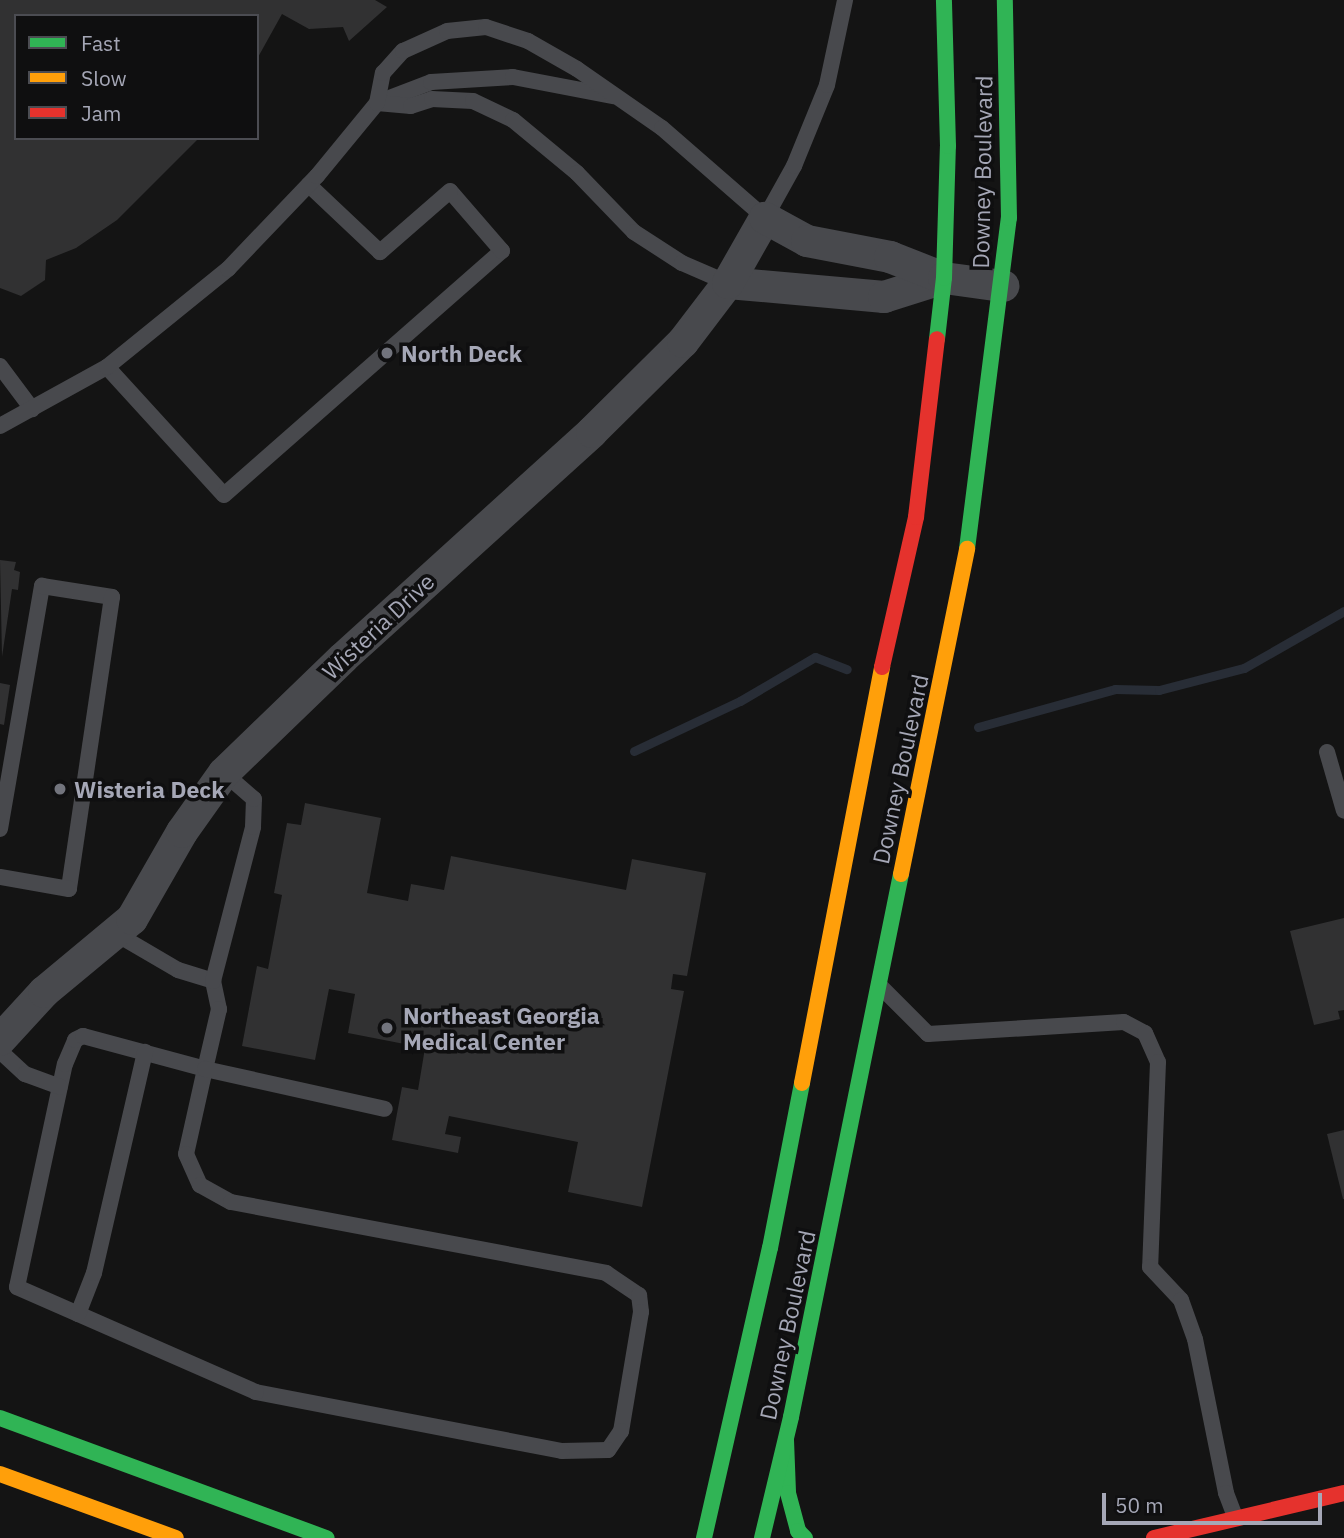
<!DOCTYPE html>
<style>
body{margin:0}
#map{position:relative;width:1344px;height:1538px;overflow:hidden;background:#141414;font-family:"IBM Plex Sans",sans-serif}
div>[style]{position:absolute}
.stream>*{height:9px;margin:-4.5px;padding:0 4.5px;transform-origin:4.5px;border-radius:4.5px;background:#282d36}
.building>*{inset:0;background:#313132}
.lane>*{height:16px;margin:-8px;padding:0 8px;transform-origin:8px;border-radius:8px;background:#48494d}
.street>*{height:32px;margin:-16px;padding:0 16px;transform-origin:16px;border-radius:16px;background:#48494d}
.fast>*{height:16px;margin:-8px;padding:0 8px;transform-origin:8px;border-radius:8px;background:#30b455}
.slow>*{height:16px;margin:-8px;padding:0 8px;transform-origin:8px;border-radius:8px;background:#ff9f0a}
.jam>*{height:16px;margin:-8px;padding:0 8px;transform-origin:8px;border-radius:8px;background:#e5322d}
.dots>*{width:19px;height:19px;translate:-50% -50%;box-sizing:border-box;border:4px solid #0f0f10;border-radius:50%}
span{translate:-50% -50%;white-space:nowrap;text-align:center;line-height:1.15;-webkit-text-stroke:7px #0f0f10;paint-order:stroke}
.street-label{font-size:23px;color:#a5a7b6}
.poi-label{font-size:23px;color:#a5a7b6;font-weight:700}
.left{translate:0 -50%;text-align:left}
.legend{position:absolute;left:14px;top:14px;width:245px;height:126px;box-sizing:border-box;background:#0f0f10;border:2px solid #4b4c52;margin:0;padding:9px 12px;list-style:none;font-size:21px;color:#a5a7b6}
.legend li{display:flex;align-items:center;gap:14px;height:35px}
.legend b{width:35px;border:2px solid #4b4c52}
.scale{position:absolute;left:1102px;top:1493px;width:220px;height:32px;box-sizing:border-box;border:4px solid #a5a7b6;border-top:0;padding-left:9px;font-size:21px;line-height:24px;white-space:nowrap;color:#a5a7b6;-webkit-text-stroke:5px #0f0f10;paint-order:stroke}
</style>
<div id="map">
<div class="stream">
<div style="left:978px;top:727px;width:142px;rotate:-15.5deg"></div>
<div style="left:1115px;top:689px;width:44px;rotate:1.3deg"></div>
<div style="left:1159px;top:690px;width:88px;rotate:-14.5deg"></div>
<div style="left:1244px;top:668px;width:115px;rotate:-29.7deg"></div>
<div style="left:634px;top:751px;width:117px;rotate:-25.3deg"></div>
<div style="left:740px;top:701px;width:87px;rotate:-30.4deg"></div>
<div style="left:815px;top:657px;width:34px;rotate:21deg"></div>
</div>
<div class="building">
<div style="clip-path:polygon(0 0,375px 0,387px 7px,349px 41px,343px 27px,309px 29px,282px 14px,257px 59px,257px 16px,16px 16px,16px 138px,199px 138px,117px 220px,76px 248px,46px 260px,45px 280px,21px 296px,0 288px)"></div>
<div style="clip-path:polygon(0 560px,16px 562px,14px 570px,20px 572px,18px 590px,12px 589px,2px 657px)"></div>
<div style="clip-path:polygon(0 683px,10px 685px,4px 725px,0 724px)"></div>
<div style="clip-path:polygon(305px 803px,381px 818px,367px 893px,408px 901px,411px 884px,444px 890px,451px 856px,626px 890px,632px 859px,706px 873px,687px 976px,673px 974px,671px 989px,684px 991px,642px 1207px,568px 1192px,578px 1142px,449px 1116px,445px 1134px,461px 1137px,458px 1153px,392px 1140px,402px 1087px,418px 1090px,425px 1048px,348px 1033px,355px 994px,329px 989px,315px 1060px,242px 1046px,257px 966px,268px 969px,282px 895px,274px 893px,287px 823px,301px 825px)"></div>
<div style="clip-path:polygon(1344px 918px,1344px 1010px,1338px 1011px,1340px 1019px,1314px 1025px,1290px 931px)"></div>
<div style="clip-path:polygon(1344px 1130px,1344px 1199px,1343px 1199px,1327px 1134px)"></div>
</div>
<div class="lane">
<div style="left:379px;top:102px;width:56px;rotate:-21deg"></div>
<div style="left:431px;top:82px;width:82px;rotate:-3.5deg"></div>
<div style="left:513px;top:77px;width:102px;rotate:10.8deg"></div>
<div style="left:377px;top:103px;width:34px;rotate:5deg"></div>
<div style="left:411px;top:106px;width:22px;rotate:-18deg"></div>
<div style="left:432px;top:99px;width:41px;rotate:2.8deg"></div>
<div style="left:473px;top:101px;width:44px;rotate:25.4deg"></div>
<div style="left:513px;top:120px;width:83px;rotate:39.6deg"></div>
<div style="left:577px;top:173px;width:82px;rotate:46deg"></div>
<div style="left:634px;top:232px;width:57px;rotate:32.9deg"></div>
<div style="left:682px;top:263px;width:50px;rotate:23.5deg"></div>
<div style="left:0;top:366px;width:54px;rotate:53.3deg"></div>
<div style="left:107px;top:367px;width:173px;rotate:47.6deg"></div>
<div style="left:224px;top:495px;width:370px;rotate:-41.3deg"></div>
<div style="left:502px;top:251px;width:79px;rotate:-130.9deg"></div>
<div style="left:450px;top:191px;width:93px;rotate:138.9deg"></div>
<div style="left:380px;top:252px;width:98px;rotate:-136.7deg"></div>
<div style="left:0;top:426px;width:122px;rotate:-28.9deg"></div>
<div style="left:107px;top:367px;width:156px;rotate:-39deg"></div>
<div style="left:228px;top:269px;width:129px;rotate:-46.3deg"></div>
<div style="left:317px;top:176px;width:94px;rotate:-50.6deg"></div>
<div style="left:377px;top:103px;width:31px;rotate:-79deg"></div>
<div style="left:383px;top:73px;width:30px;rotate:-48deg"></div>
<div style="left:403px;top:51px;width:48px;rotate:-24.4deg"></div>
<div style="left:447px;top:31px;width:39px;rotate:-6deg"></div>
<div style="left:486px;top:27px;width:44px;rotate:18.4deg"></div>
<div style="left:528px;top:41px;width:56px;rotate:29.7deg"></div>
<div style="left:577px;top:69px;width:103px;rotate:34.8deg"></div>
<div style="left:662px;top:128px;width:137px;rotate:41.1deg"></div>
<div style="left:765px;top:218px;width:60px;rotate:-60.9deg"></div>
<div style="left:794px;top:166px;width:87px;rotate:-67.8deg"></div>
<div style="left:827px;top:85px;width:87px;rotate:-78deg"></div>
<div style="left:1327px;top:752px;width:61px;rotate:73.9deg"></div>
<div style="left:0;top:829px;width:247px;rotate:-80.2deg"></div>
<div style="left:42px;top:586px;width:71px;rotate:8.9deg"></div>
<div style="left:112px;top:597px;width:295px;rotate:98.4deg"></div>
<div style="left:69px;top:889px;width:70px;rotate:-170.1deg"></div>
<div style="left:113px;top:932px;width:75px;rotate:30.3deg"></div>
<div style="left:178px;top:970px;width:37px;rotate:17deg"></div>
<div style="left:213px;top:981px;width:29px;rotate:78deg"></div>
<div style="left:219px;top:1009px;width:62px;rotate:103.1deg"></div>
<div style="left:205px;top:1069px;width:87px;rotate:102.6deg"></div>
<div style="left:186px;top:1154px;width:34px;rotate:66deg"></div>
<div style="left:200px;top:1185px;width:35px;rotate:29deg"></div>
<div style="left:231px;top:1202px;width:382px;rotate:10.7deg"></div>
<div style="left:606px;top:1273px;width:40px;rotate:34deg"></div>
<div style="left:639px;top:1295px;width:17px;rotate:83deg"></div>
<div style="left:641px;top:1312px;width:121px;rotate:99.5deg"></div>
<div style="left:621px;top:1431px;width:23px;rotate:124deg"></div>
<div style="left:608px;top:1450px;width:46px;rotate:178.8deg"></div>
<div style="left:562px;top:1451px;width:312px;rotate:-169.1deg"></div>
<div style="left:256px;top:1392px;width:261px;rotate:-156.3deg"></div>
<div style="left:17px;top:1287px;width:228px;rotate:-77.9deg"></div>
<div style="left:65px;top:1064px;width:26px;rotate:-67deg"></div>
<div style="left:75px;top:1040px;width:9px;rotate:-27deg"></div>
<div style="left:83px;top:1036px;width:126px;rotate:15.1deg"></div>
<div style="left:205px;top:1069px;width:184px;rotate:12.5deg"></div>
<div style="left:213px;top:981px;width:159px;rotate:-75.4deg"></div>
<div style="left:253px;top:827px;width:28px;rotate:-88deg"></div>
<div style="left:254px;top:799px;width:40px;rotate:-139deg"></div>
<div style="left:880px;top:986px;width:68px;rotate:45deg"></div>
<div style="left:928px;top:1034px;width:196px;rotate:-3.5deg"></div>
<div style="left:1124px;top:1022px;width:24px;rotate:28deg"></div>
<div style="left:1145px;top:1033px;width:32px;rotate:66deg"></div>
<div style="left:1158px;top:1062px;width:205px;rotate:92.2deg"></div>
<div style="left:1150px;top:1267px;width:45px;rotate:46.8deg"></div>
<div style="left:1181px;top:1300px;width:41px;rotate:70.3deg"></div>
<div style="left:1195px;top:1339px;width:157px;rotate:78.6deg"></div>
<div style="left:1226px;top:1493px;width:26px;rotate:69deg"></div>
<div style="left:0;top:1051px;width:34px;rotate:43deg"></div>
<div style="left:25px;top:1074px;width:37px;rotate:20deg"></div>
<div style="left:78px;top:1314px;width:44px;rotate:-68.7deg"></div>
<div style="left:94px;top:1273px;width:227px;rotate:-77deg"></div>
</div>
<div class="street">
<div style="left:728px;top:283px;width:157px;rotate:5.1deg"></div>
<div style="left:884px;top:297px;width:63px;rotate:-17.6deg"></div>
<div style="left:0;top:1040px;width:65px;rotate:-47.5deg"></div>
<div style="left:44px;top:992px;width:114px;rotate:-39.7deg"></div>
<div style="left:132px;top:919px;width:100px;rotate:-60.1deg"></div>
<div style="left:182px;top:832px;width:72px;rotate:-54.6deg"></div>
<div style="left:224px;top:773px;width:165px;rotate:-44deg"></div>
<div style="left:343px;top:658px;width:336px;rotate:-42.2deg"></div>
<div style="left:592px;top:432px;width:128px;rotate:-44.7deg"></div>
<div style="left:683px;top:342px;width:74px;rotate:-52.7deg"></div>
<div style="left:728px;top:283px;width:75px;rotate:-60.4deg"></div>
<div style="left:765px;top:218px;width:48px;rotate:28.7deg"></div>
<div style="left:807px;top:241px;width:85px;rotate:10.9deg"></div>
<div style="left:890px;top:257px;width:58px;rotate:21.3deg"></div>
<div style="left:944px;top:278px;width:60px;rotate:7.7deg"></div>
</div>
<div class="fast">
<div style="left:937px;top:339px;width:61px;rotate:-83.5deg"></div>
<div style="left:944px;top:278px;width:132px;rotate:-88.3deg"></div>
<div style="left:948px;top:146px;width:146px;rotate:-91.6deg"></div>
<div style="left:967px;top:549px;width:334px;rotate:-82.8deg"></div>
<div style="left:1009px;top:218px;width:218px;rotate:-91.1deg"></div>
<div style="left:0;top:1418px;width:348px;rotate:20.2deg"></div>
<div style="left:786px;top:1440px;width:53px;rotate:87.8deg"></div>
<div style="left:788px;top:1493px;width:39px;rotate:75deg"></div>
<div style="left:798px;top:1531px;width:10px;rotate:45deg"></div>
<div style="left:704px;top:1538px;width:297px;rotate:-77.2deg"></div>
<div style="left:770px;top:1248px;width:168px;rotate:-79deg"></div>
<div style="left:762px;top:1538px;width:124px;rotate:-76.5deg"></div>
<div style="left:791px;top:1417px;width:554px;rotate:-78.55deg"></div>
</div>
<div class="slow">
<div style="left:901px;top:874px;width:332px;rotate:-78.5deg"></div>
<div style="left:802px;top:1083px;width:424px;rotate:-79.1deg"></div>
<div style="left:0;top:1474px;width:187px;rotate:20deg"></div>
</div>
<div class="jam">
<div style="left:882px;top:667px;width:154px;rotate:-77.2deg"></div>
<div style="left:916px;top:517px;width:179px;rotate:-83.3deg"></div>
<div style="left:1154px;top:1538px;width:195px;rotate:-13.3deg"></div>
</div>
<div class="dots">
<div style="left:387px;top:353px;background:#72747d"></div>
<div style="left:60px;top:789px;background:#72747d"></div>
<div style="left:387px;top:1028px;background:#72747d"></div>
</div>
<div class="street-label">
<span style="left:982px;top:172px;rotate:-89deg">Downey Boulevard</span>
<span style="left:378px;top:626px;rotate:-43deg">Wisteria Drive</span>
<span style="left:900px;top:769px;rotate:-78deg">Downey Boulevard</span>
<span style="left:787px;top:1325px;rotate:-78deg">Downey Boulevard</span>
</div>
<div class="poi-label">
<span class="left" style="left:401px;top:353px">North Deck</span>
<span class="left" style="left:74px;top:789px">Wisteria Deck</span>
<span class="left" style="left:403px;top:1028px">Northeast Georgia<br>Medical Center</span>
</div>
<ul class="legend">
<li><b style="height:9px;background:#30b455"></b>Fast</li>
<li><b style="height:9px;background:#ff9f0a"></b>Slow</li>
<li><b style="height:9px;background:#e5322d"></b>Jam</li>
</ul>
<div class="scale">50 m</div>
</div>
